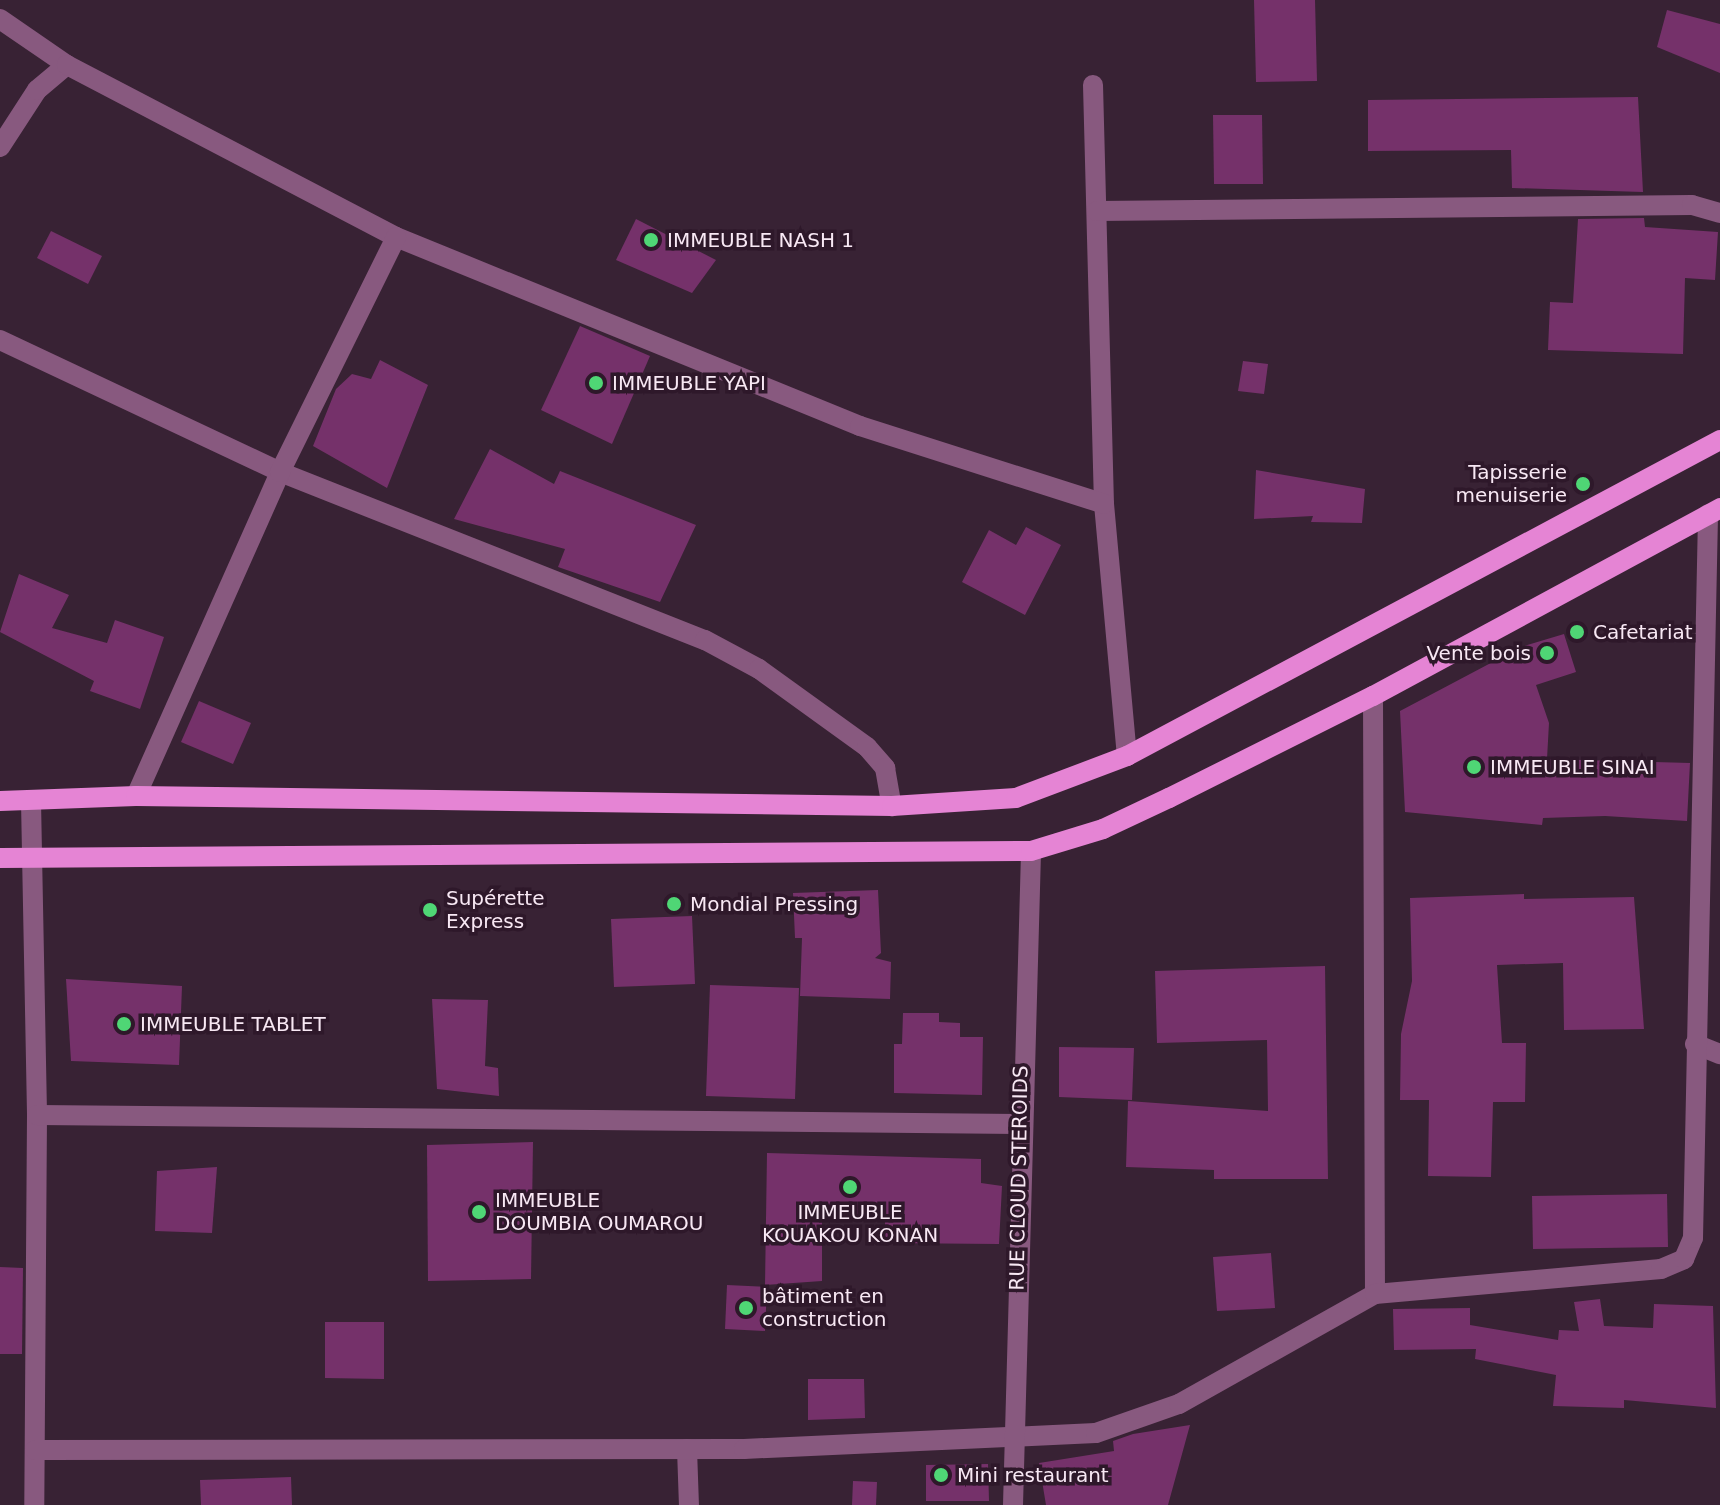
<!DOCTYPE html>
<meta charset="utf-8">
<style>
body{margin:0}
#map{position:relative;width:1720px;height:1505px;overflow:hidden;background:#382234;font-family:"DejaVu Sans",sans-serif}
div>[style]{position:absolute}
.building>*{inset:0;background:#75316a}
.minor>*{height:20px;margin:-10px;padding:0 10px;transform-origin:10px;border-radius:10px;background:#88597f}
.major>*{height:20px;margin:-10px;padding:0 10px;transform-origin:10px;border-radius:10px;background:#e584d4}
.dots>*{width:22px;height:22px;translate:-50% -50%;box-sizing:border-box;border:4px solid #2e182a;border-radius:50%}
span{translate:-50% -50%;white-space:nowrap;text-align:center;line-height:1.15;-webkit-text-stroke:7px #2e182a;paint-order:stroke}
.poi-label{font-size:20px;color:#f8e8f4}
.left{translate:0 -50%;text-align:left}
.right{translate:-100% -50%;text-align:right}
.street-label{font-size:20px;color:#f8e8f4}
</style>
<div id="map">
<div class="building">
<div style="clip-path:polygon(1254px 0,1315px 0,1317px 81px,1256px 82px)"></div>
<div style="clip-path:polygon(1667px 10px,1720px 24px,1720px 73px,1657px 47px)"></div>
<div style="clip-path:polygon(1638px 97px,1643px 192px,1512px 188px,1511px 150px,1368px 151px,1368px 100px)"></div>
<div style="clip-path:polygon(1213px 115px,1262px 115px,1263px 184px,1214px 184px)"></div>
<div style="clip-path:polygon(1644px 218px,1645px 227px,1718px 232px,1715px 280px,1685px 278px,1683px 354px,1548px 350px,1550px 302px,1573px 303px,1578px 219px)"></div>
<div style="clip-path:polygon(636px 219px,716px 260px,692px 293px,616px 260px)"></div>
<div style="clip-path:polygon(51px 231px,102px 256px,88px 284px,37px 258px)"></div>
<div style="clip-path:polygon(580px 326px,650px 356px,612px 444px,541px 410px)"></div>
<div style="clip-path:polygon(380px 360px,428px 385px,387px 488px,313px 446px,336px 389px,352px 374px,371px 379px)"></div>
<div style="clip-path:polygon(1243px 361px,1268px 364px,1264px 394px,1238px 391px)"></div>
<div style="clip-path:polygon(490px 449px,554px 484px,560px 471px,696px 525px,660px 602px,558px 567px,565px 549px,454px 519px)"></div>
<div style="clip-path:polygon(1256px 470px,1365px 489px,1362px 523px,1311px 522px,1313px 516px,1254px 519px)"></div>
<div style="clip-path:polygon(1026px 527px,1061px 545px,1025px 615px,962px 582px,989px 530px,1016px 545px)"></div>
<div style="clip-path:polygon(19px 574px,69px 595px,52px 628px,107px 643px,115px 620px,164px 637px,140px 709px,90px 691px,94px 681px,0 632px)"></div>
<div style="clip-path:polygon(1564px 634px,1576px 672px,1536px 685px,1549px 723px,1547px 759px,1690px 763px,1687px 821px,1605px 816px,1543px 818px,1542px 825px,1405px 812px,1400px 711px,1521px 647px)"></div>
<div style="clip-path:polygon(199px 701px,251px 723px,233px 764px,181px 742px)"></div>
<div style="clip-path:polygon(878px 890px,881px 953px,875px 958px,891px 962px,890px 999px,800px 996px,802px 938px,795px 938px,793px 893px)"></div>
<div style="clip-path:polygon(1524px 894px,1524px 899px,1634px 897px,1644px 1029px,1564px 1030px,1563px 963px,1497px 965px,1502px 1043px,1526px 1043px,1525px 1102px,1493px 1102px,1491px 1177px,1428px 1176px,1429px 1100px,1400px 1100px,1401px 1034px,1412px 981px,1410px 898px)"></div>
<div style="clip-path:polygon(692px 916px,695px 984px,614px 987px,611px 919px)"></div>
<div style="clip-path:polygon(1325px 966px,1328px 1179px,1214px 1179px,1214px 1170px,1126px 1167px,1128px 1101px,1268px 1111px,1267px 1040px,1157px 1043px,1155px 971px)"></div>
<div style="clip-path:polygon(66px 979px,182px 986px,179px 1065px,71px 1061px)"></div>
<div style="clip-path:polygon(710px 985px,799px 988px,795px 1099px,706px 1096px)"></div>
<div style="clip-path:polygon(432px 999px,488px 1000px,485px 1066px,498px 1068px,499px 1096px,437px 1089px)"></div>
<div style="clip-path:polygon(903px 1013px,939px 1013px,939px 1022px,960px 1023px,960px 1037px,983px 1037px,982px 1095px,894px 1093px,894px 1044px,902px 1044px)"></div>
<div style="clip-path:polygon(1059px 1047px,1134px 1048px,1132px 1100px,1059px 1097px)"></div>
<div style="clip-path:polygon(533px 1142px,531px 1279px,428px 1281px,427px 1145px)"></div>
<div style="clip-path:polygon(767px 1153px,981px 1159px,981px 1183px,1002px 1186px,999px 1244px,885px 1243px,885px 1220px,822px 1219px,822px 1281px,765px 1285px)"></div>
<div style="clip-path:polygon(217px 1167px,212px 1233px,155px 1231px,157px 1171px)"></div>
<div style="clip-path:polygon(1667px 1194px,1668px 1247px,1533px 1249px,1532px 1196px)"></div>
<div style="clip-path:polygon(1271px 1253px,1275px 1308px,1217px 1311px,1213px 1257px)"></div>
<div style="clip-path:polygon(0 1267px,23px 1268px,22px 1354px,0 1354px)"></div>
<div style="clip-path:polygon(727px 1285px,767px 1287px,765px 1331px,725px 1329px)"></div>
<div style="clip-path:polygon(1600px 1299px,1604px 1326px,1653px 1328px,1654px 1304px,1713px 1306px,1716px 1408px,1624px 1400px,1624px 1408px,1553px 1406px,1556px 1375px,1475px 1359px,1476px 1349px,1394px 1350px,1393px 1309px,1470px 1308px,1470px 1325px,1558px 1340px,1559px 1330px,1579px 1331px,1574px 1302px)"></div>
<div style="clip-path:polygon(325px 1322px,384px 1322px,384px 1379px,325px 1378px)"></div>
<div style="clip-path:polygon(808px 1379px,864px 1379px,865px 1418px,808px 1420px)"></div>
<div style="clip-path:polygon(1190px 1425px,1168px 1505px,1046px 1505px,1039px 1463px,1114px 1451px,1113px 1441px,1133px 1434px)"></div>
<div style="clip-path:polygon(988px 1464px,989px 1501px,926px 1501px,926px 1465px)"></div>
<div style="clip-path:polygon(291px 1477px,292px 1505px,201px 1505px,200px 1480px)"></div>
<div style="clip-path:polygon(853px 1481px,877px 1482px,876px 1505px,852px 1505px)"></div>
</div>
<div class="minor">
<div style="left:0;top:19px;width:81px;rotate:34.5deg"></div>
<div style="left:1093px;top:85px;width:419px;rotate:88.5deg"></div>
<div style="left:1104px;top:504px;width:253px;rotate:84.8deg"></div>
<div style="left:0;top:147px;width:68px;rotate:-57deg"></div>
<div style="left:37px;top:90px;width:39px;rotate:-40deg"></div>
<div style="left:67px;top:65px;width:371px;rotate:27.6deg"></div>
<div style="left:396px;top:237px;width:501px;rotate:22.16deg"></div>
<div style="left:860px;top:426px;width:256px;rotate:17.7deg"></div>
<div style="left:1097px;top:211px;width:595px;rotate:-0.58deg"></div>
<div style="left:1692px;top:205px;width:29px;rotate:16deg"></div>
<div style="left:0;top:340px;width:310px;rotate:25.2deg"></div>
<div style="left:280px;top:472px;width:457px;rotate:21.6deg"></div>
<div style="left:705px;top:640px;width:61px;rotate:28.2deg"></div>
<div style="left:759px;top:669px;width:133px;rotate:35.8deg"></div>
<div style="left:867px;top:747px;width:28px;rotate:49deg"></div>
<div style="left:885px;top:768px;width:39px;rotate:80deg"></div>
<div style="left:1373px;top:696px;width:598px;rotate:89.81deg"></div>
<div style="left:136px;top:796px;width:355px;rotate:-66deg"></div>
<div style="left:280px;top:472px;width:262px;rotate:-63.7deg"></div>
<div style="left:31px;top:801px;width:314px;rotate:88.9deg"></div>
<div style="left:37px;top:1115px;width:390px;rotate:90.4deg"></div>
<div style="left:1695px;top:1044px;width:27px;rotate:22deg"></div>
<div style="left:37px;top:1115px;width:983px;rotate:0.52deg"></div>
<div style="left:687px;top:1449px;width:56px;rotate:88deg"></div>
<div style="left:35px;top:1450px;width:709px;rotate:-0.08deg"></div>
<div style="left:744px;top:1449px;width:352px;rotate:-2.6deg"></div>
<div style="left:1096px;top:1433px;width:88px;rotate:-19.3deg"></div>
<div style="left:1179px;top:1404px;width:225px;rotate:-29.3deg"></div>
<div style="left:1375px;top:1294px;width:287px;rotate:-5deg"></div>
<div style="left:1661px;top:1269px;width:25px;rotate:-23deg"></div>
<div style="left:1684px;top:1259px;width:23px;rotate:-67deg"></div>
<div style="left:1693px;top:1238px;width:724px;rotate:-88.81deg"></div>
<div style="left:1013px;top:1505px;width:654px;rotate:-88.42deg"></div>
</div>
<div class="major">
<div style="left:0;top:801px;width:136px;rotate:-2.1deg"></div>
<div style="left:136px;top:796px;width:756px;rotate:0.76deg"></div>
<div style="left:892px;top:806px;width:124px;rotate:-3.7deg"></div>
<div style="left:1016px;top:798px;width:119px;rotate:-20.7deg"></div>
<div style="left:1127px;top:756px;width:672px;rotate:-28.05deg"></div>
<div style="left:0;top:858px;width:1031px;rotate:-0.39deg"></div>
<div style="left:1031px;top:851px;width:75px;rotate:-17deg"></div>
<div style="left:1103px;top:829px;width:73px;rotate:-25.2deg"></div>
<div style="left:1169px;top:798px;width:228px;rotate:-26.6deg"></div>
<div style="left:1373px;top:696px;width:395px;rotate:-28.4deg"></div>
</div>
<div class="dots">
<div style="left:651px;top:240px;background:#4fd675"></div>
<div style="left:596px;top:383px;background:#4fd675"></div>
<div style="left:1583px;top:484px;background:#4fd675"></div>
<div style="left:1577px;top:632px;background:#4fd675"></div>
<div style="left:1547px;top:653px;background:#4fd675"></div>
<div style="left:1474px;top:767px;background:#4fd675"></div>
<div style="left:674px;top:904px;background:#4fd675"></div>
<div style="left:430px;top:910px;background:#4fd675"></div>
<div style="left:124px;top:1024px;background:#4fd675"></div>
<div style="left:850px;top:1187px;background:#4fd675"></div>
<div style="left:479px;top:1212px;background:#4fd675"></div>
<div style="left:746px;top:1308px;background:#4fd675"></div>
<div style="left:941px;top:1475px;background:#4fd675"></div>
</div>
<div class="poi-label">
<span class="left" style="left:667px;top:240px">IMMEUBLE NASH 1</span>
<span class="left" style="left:612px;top:383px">IMMEUBLE YAPI</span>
<span class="right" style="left:1567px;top:484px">Tapisserie<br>menuiserie</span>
<span class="left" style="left:1593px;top:632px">Cafetariat</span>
<span class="right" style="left:1531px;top:653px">Vente bois</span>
<span class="left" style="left:1490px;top:767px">IMMEUBLE SINAI</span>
<span class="left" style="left:446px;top:910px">Supérette<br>Express</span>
<span class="left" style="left:690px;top:904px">Mondial Pressing</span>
<span class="left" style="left:140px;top:1024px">IMMEUBLE TABLET</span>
<span class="left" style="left:495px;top:1212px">IMMEUBLE<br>DOUMBIA OUMAROU</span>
<span style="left:850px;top:1224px">IMMEUBLE<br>KOUAKOU KONAN</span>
<span class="left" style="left:762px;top:1308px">bâtiment en<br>construction</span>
<span class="left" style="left:957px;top:1475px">Mini restaurant</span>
</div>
<div class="street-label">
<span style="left:1019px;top:1178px;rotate:-89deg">RUE CLOUD STEROIDS</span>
</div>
</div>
